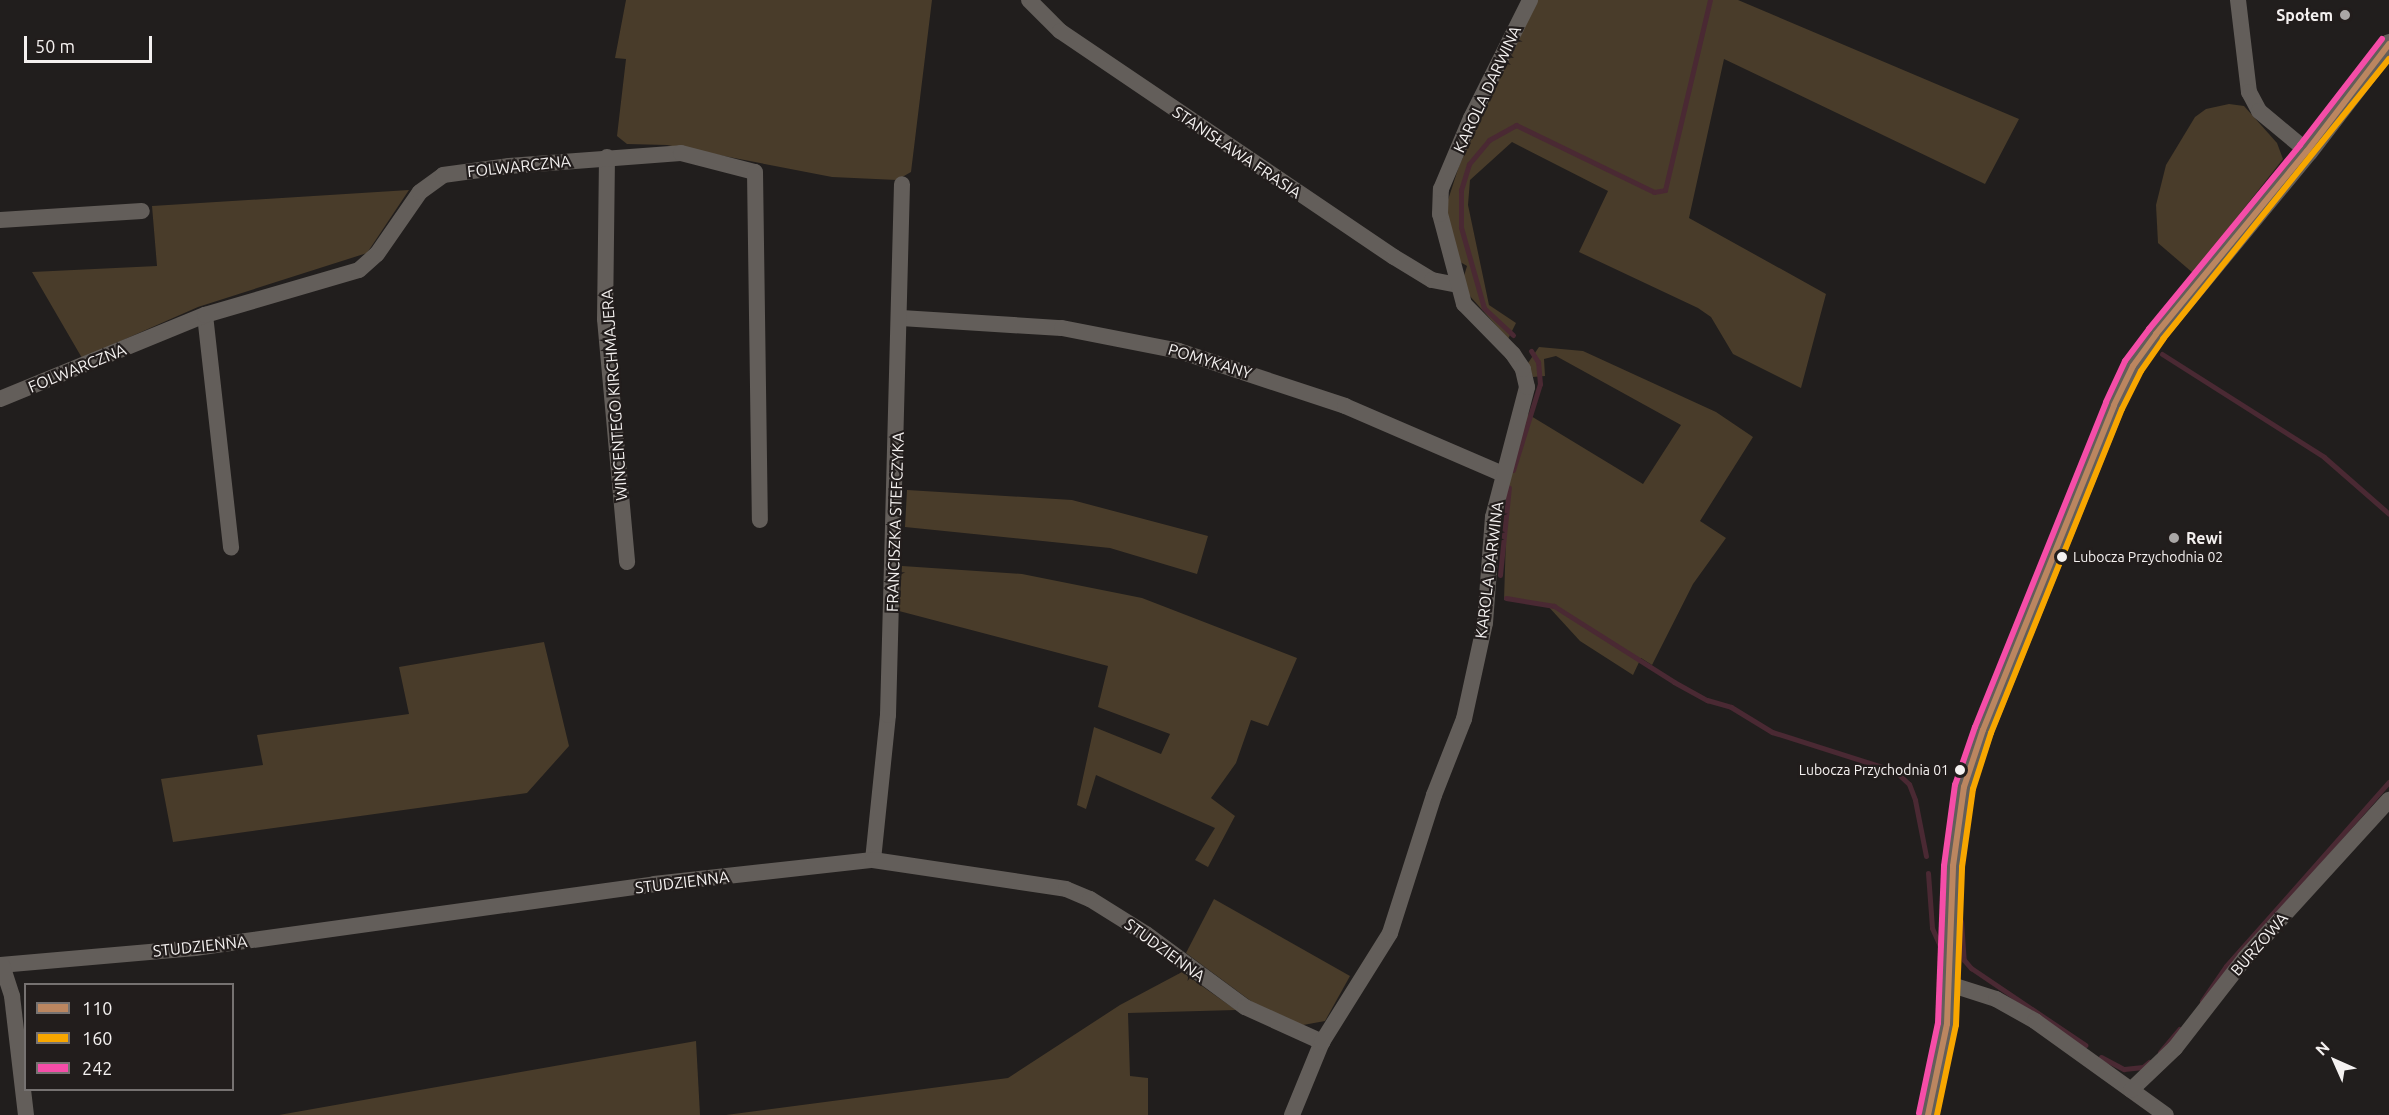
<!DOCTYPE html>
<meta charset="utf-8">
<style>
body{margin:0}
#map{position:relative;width:2389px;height:1115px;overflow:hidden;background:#211e1d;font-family:Ubuntu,sans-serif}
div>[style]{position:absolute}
.green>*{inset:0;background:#493c2a}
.stream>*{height:5px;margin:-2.5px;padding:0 2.5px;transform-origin:2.5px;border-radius:2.5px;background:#4a2933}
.minor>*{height:16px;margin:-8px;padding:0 8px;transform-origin:8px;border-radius:8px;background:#635e5a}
.tertiary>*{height:21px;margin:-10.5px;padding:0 10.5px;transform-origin:10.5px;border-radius:10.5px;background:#635e5a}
.bus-1>*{height:6px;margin:-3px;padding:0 3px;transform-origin:3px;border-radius:3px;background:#bb8660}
.bus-2>*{height:6px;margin:-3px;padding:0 3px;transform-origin:3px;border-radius:3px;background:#f7a600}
.bus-3>*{height:6px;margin:-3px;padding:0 3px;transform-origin:3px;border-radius:3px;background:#f54da8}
.dots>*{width:16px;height:16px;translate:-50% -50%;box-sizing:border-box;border:3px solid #221d1c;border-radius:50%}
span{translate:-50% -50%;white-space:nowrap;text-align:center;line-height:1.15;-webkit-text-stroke:4.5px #221d1c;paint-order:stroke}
.bus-label{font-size:14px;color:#f4f1f0}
.left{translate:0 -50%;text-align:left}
.right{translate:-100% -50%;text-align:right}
.poi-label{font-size:16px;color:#f4f1f0;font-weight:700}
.street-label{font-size:16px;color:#f4f1f0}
.legend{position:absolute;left:24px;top:983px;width:210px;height:108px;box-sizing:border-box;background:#221d1c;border:2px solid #767271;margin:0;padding:8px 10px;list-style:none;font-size:18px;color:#f4f1f0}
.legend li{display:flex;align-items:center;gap:12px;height:30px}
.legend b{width:30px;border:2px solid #767271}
.north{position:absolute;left:2305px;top:1031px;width:60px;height:60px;-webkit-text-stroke:4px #221d1c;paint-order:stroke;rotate:315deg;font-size:16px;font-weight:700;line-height:24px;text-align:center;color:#f4f1f0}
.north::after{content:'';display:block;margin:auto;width:21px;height:27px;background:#f4f1f0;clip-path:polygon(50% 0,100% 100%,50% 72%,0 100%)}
.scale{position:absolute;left:24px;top:36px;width:128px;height:27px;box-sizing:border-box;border:3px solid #f4f1f0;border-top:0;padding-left:8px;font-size:18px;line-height:21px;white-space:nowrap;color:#f4f1f0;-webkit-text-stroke:4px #221d1c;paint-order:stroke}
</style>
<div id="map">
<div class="green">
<div style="clip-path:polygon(626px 0,932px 0,911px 172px,897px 180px,832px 177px,667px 145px,627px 144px,617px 136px,626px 59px,615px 58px)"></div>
<div style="clip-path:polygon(1536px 0,1738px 0,2019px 119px,1985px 184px,1724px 59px,1689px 218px,1826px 294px,1801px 388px,1733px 354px,1711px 317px,1698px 308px,1579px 252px,1608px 191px,1512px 142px,1470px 180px,1468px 205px,1489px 305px,1516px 323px,1508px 339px,1461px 286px,1467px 266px,1447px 254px,1448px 200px,1459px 166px)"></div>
<div style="clip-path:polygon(2229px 104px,2244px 106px,2277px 143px,2283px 159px,2193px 273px,2158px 243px,2156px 205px,2166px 165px,2195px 117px,2206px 109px)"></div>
<div style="clip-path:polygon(409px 190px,367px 253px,198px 307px,82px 358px,32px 272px,157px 266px,152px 206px)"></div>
<div style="clip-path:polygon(1539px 347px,1583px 351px,1716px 412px,1753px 437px,1700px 521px,1726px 538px,1693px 584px,1652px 665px,1641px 658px,1633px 675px,1580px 641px,1547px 605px,1504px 600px,1508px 474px,1526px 413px,1643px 484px,1681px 425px,1556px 356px,1544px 359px,1545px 376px,1533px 377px,1528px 363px)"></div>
<div style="clip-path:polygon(907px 490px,1072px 500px,1208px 536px,1197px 574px,1110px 548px,905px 527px)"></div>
<div style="clip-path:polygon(902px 566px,1022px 574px,1142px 598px,1297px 658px,1268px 726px,1251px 720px,1236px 763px,1211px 798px,1235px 816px,1208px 867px,1195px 860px,1215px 828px,1096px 775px,1086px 809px,1077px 805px,1094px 727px,1161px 754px,1170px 734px,1098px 707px,1108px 666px,899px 611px)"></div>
<div style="clip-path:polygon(544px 642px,569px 746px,527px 793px,173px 842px,161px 779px,263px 765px,257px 735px,409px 714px,399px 667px)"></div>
<div style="clip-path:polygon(1214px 899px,1350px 976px,1325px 1021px,1303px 1025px,1267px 1013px,1186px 953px)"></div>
<div style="clip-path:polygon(1182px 972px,1236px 1010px,1128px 1013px,1130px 1076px,1148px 1078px,1148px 1115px,726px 1115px,1008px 1078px,1120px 1005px)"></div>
<div style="clip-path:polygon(696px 1041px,700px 1115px,279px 1115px)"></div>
</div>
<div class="stream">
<div style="left:1513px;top:335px;width:40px;rotate:-137deg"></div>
<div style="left:1484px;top:308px;width:84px;rotate:-105.9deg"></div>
<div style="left:1461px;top:227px;width:37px;rotate:-90deg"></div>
<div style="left:1461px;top:190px;width:27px;rotate:-73deg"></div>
<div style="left:1469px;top:164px;width:31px;rotate:-50deg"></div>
<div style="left:1489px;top:140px;width:31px;rotate:-29deg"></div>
<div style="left:1516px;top:125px;width:153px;rotate:25.9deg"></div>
<div style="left:1654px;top:192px;width:11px;rotate:-10deg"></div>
<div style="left:1665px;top:190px;width:195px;rotate:-76.7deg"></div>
<div style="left:2162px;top:354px;width:192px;rotate:32.4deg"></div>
<div style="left:2324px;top:457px;width:86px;rotate:41.2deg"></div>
<div style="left:1513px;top:470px;width:90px;rotate:-72.6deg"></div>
<div style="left:1540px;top:384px;width:22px;rotate:-95deg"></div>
<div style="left:1538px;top:362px;width:13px;rotate:-122deg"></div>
<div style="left:1500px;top:575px;width:88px;rotate:-84.2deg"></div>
<div style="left:1506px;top:598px;width:49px;rotate:9.5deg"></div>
<div style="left:1554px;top:606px;width:142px;rotate:32.3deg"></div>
<div style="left:1674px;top:682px;width:38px;rotate:29deg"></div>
<div style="left:1707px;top:700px;width:25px;rotate:16deg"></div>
<div style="left:1731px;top:707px;width:48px;rotate:31.4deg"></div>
<div style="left:1772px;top:732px;width:129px;rotate:17.6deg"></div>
<div style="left:1895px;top:771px;width:19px;rotate:43deg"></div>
<div style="left:1909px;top:784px;width:17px;rotate:69deg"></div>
<div style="left:1915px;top:800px;width:57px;rotate:78.9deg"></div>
<div style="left:1928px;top:873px;width:55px;rotate:85.8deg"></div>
<div style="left:1932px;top:928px;width:20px;rotate:66deg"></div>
<div style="left:1961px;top:921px;width:39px;rotate:86deg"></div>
<div style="left:1964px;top:960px;width:11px;rotate:49deg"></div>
<div style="left:1971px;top:968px;width:138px;rotate:34deg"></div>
<div style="left:2202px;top:1001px;width:42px;rotate:-55.6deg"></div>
<div style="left:2226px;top:966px;width:246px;rotate:-48.5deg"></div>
<div style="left:2160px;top:1052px;width:30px;rotate:-50deg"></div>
<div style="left:2101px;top:1057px;width:26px;rotate:28deg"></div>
<div style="left:2124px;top:1069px;width:19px;rotate:-6deg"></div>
<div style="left:2143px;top:1067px;width:8px;rotate:-40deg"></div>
</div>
<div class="minor">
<div style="left:1029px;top:0;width:44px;rotate:45deg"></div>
<div style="left:1060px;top:31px;width:403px;rotate:34.1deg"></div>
<div style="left:1394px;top:257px;width:44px;rotate:31.2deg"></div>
<div style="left:1432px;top:280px;width:25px;rotate:11deg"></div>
<div style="left:2238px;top:0;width:93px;rotate:83.2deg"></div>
<div style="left:2249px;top:92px;width:21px;rotate:62deg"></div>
<div style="left:2259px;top:111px;width:62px;rotate:39.8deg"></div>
<div style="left:607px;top:157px;width:162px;rotate:90.7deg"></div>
<div style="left:605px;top:319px;width:244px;rotate:84.8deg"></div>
<div style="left:0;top:220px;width:142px;rotate:-3.6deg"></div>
<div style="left:205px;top:315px;width:234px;rotate:83.6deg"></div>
<div style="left:901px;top:318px;width:161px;rotate:3.6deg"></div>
<div style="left:1062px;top:328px;width:119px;rotate:11.1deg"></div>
<div style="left:1179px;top:351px;width:175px;rotate:18.3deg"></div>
<div style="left:1345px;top:406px;width:172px;rotate:23.3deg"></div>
<div style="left:0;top:399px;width:222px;rotate:-22.3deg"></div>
<div style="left:205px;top:315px;width:160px;rotate:-16.3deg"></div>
<div style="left:359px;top:270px;width:24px;rotate:-42deg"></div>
<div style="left:377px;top:254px;width:75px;rotate:-55.3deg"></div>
<div style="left:420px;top:192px;width:29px;rotate:-36deg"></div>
<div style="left:443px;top:175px;width:67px;rotate:-7.8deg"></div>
<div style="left:509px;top:166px;width:172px;rotate:-4.3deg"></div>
<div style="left:681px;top:153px;width:76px;rotate:14.4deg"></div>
<div style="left:755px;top:172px;width:348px;rotate:89.2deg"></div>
<div style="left:873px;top:860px;width:146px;rotate:-84.1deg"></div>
<div style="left:888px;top:715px;width:531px;rotate:-88.49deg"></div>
<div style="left:0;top:965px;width:196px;rotate:-5deg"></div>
<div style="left:195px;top:948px;width:463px;rotate:-7.9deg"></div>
<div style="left:654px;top:884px;width:220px;rotate:-6.3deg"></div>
<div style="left:873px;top:860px;width:195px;rotate:8.5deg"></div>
<div style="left:1066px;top:889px;width:26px;rotate:23deg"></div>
<div style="left:1090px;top:899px;width:66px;rotate:32deg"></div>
<div style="left:1146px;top:934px;width:123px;rotate:36.4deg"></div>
<div style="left:1245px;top:1007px;width:85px;rotate:24.4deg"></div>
<div style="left:2px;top:965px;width:33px;rotate:72deg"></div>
<div style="left:12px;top:996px;width:120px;rotate:83.3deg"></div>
<div style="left:1949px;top:984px;width:49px;rotate:17.7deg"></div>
<div style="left:1996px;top:999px;width:45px;rotate:29.4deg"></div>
<div style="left:2035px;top:1021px;width:161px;rotate:35.7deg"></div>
<div style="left:2131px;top:1090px;width:61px;rotate:-43.7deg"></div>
<div style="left:2175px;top:1048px;width:114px;rotate:-52.1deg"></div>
<div style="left:2245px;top:958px;width:214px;rotate:-47.7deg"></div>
<div style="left:1292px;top:1115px;width:79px;rotate:-67.7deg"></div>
<div style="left:1322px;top:1042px;width:128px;rotate:-58deg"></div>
<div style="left:1390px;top:933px;width:145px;rotate:-72.3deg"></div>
<div style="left:1434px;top:795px;width:82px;rotate:-68.5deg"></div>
<div style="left:1464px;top:719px;width:98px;rotate:-77.7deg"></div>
<div style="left:1485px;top:623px;width:106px;rotate:-85.7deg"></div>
<div style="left:1493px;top:517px;width:134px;rotate:-75.3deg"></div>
<div style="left:1527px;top:387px;width:18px;rotate:-103deg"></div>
<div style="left:1523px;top:369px;width:18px;rotate:-124deg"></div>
<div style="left:1513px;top:354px;width:70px;rotate:-134.4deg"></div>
<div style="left:1464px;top:304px;width:93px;rotate:-104.9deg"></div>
<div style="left:1440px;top:214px;width:25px;rotate:-88deg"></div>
<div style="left:1441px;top:189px;width:77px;rotate:-67.1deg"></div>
<div style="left:1471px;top:118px;width:132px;rotate:-63.4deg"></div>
</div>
<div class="tertiary">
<div style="left:1928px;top:1115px;width:93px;rotate:-78.2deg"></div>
<div style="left:1947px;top:1024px;width:158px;rotate:-87.8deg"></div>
<div style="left:1953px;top:866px;width:80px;rotate:-82.1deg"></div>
<div style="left:1964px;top:787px;width:60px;rotate:-71.6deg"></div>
<div style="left:1983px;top:730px;width:350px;rotate:-68deg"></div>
<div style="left:2114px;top:405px;width:43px;rotate:-64deg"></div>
<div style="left:2133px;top:366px;width:39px;rotate:-54deg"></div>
<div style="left:2156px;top:334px;width:237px;rotate:-50.5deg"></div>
<div style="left:2307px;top:151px;width:135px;rotate:-52.5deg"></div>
</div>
<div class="bus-1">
<div style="left:1928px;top:1115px;width:93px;rotate:-78.2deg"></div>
<div style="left:1947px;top:1024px;width:158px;rotate:-87.8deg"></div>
<div style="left:1953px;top:866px;width:80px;rotate:-82.1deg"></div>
<div style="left:1964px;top:787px;width:60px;rotate:-71.6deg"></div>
<div style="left:1983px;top:730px;width:350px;rotate:-68deg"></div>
<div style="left:2114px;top:405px;width:43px;rotate:-64deg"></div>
<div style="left:2133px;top:366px;width:39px;rotate:-54deg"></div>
<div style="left:2156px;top:334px;width:237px;rotate:-50.5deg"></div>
<div style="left:2307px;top:151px;width:135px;rotate:-52.5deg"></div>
</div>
<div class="bus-2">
<div style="left:1937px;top:1115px;width:92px;rotate:-78.1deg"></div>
<div style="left:1956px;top:1025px;width:158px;rotate:-87.8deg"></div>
<div style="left:1962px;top:867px;width:79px;rotate:-82deg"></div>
<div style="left:1973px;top:789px;width:59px;rotate:-72.2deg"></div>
<div style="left:1991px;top:733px;width:349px;rotate:-68deg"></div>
<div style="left:2122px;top:409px;width:42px;rotate:-63.4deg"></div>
<div style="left:2141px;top:371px;width:39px;rotate:-55deg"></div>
<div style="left:2163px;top:339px;width:360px;rotate:-51.1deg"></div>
</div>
<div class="bus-3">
<div style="left:1919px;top:1113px;width:92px;rotate:-78.1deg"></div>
<div style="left:1938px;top:1023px;width:157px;rotate:-87.8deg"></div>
<div style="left:1944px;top:866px;width:82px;rotate:-82.3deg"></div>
<div style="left:1955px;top:785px;width:61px;rotate:-71deg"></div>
<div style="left:1975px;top:727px;width:350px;rotate:-68deg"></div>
<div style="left:2106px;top:402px;width:45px;rotate:-65.1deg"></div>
<div style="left:2125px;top:361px;width:40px;rotate:-53deg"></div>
<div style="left:2149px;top:329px;width:238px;rotate:-50.6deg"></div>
<div style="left:2300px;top:145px;width:134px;rotate:-52.3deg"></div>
</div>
<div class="dots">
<div style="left:2345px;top:15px;background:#aaa7a6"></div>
<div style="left:2174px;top:538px;background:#aaa7a6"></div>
<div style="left:2062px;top:557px;background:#f4f1f0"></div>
<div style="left:1960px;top:770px;background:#f4f1f0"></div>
</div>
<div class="bus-label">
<span class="left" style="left:2073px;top:557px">Lubocza Przychodnia 02</span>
<span class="right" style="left:1949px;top:770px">Lubocza Przychodnia 01</span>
</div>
<div class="poi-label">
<span class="right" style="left:2333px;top:15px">Społem</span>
<span class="left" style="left:2186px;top:538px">Rewi</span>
</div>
<div class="street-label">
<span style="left:1487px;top:89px;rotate:-65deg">KAROLA DARWINA</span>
<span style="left:1237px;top:152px;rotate:34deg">STANISŁAWA FRASIA</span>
<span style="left:519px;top:166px;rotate:-6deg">FOLWARCZNA</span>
<span style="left:1210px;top:361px;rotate:17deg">POMYKANY</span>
<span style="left:77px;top:368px;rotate:-22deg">FOLWARCZNA</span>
<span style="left:614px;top:395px;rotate:-94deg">WINCENTEGO KIRCHMAJERA</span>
<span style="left:895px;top:522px;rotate:-88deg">FRANCISZKA STEFCZYKA</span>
<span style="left:1489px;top:570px;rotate:-83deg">KAROLA DARWINA</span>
<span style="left:682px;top:882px;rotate:-7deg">STUDZIENNA</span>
<span style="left:2259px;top:944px;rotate:-49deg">BURZOWA</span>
<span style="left:200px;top:946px;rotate:-6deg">STUDZIENNA</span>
<span style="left:1165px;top:950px;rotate:36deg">STUDZIENNA</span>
</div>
<ul class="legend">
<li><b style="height:8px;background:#bb8660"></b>110</li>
<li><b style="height:8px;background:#f7a600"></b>160</li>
<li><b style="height:8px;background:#f54da8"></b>242</li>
</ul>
<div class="north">N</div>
<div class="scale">50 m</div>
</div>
